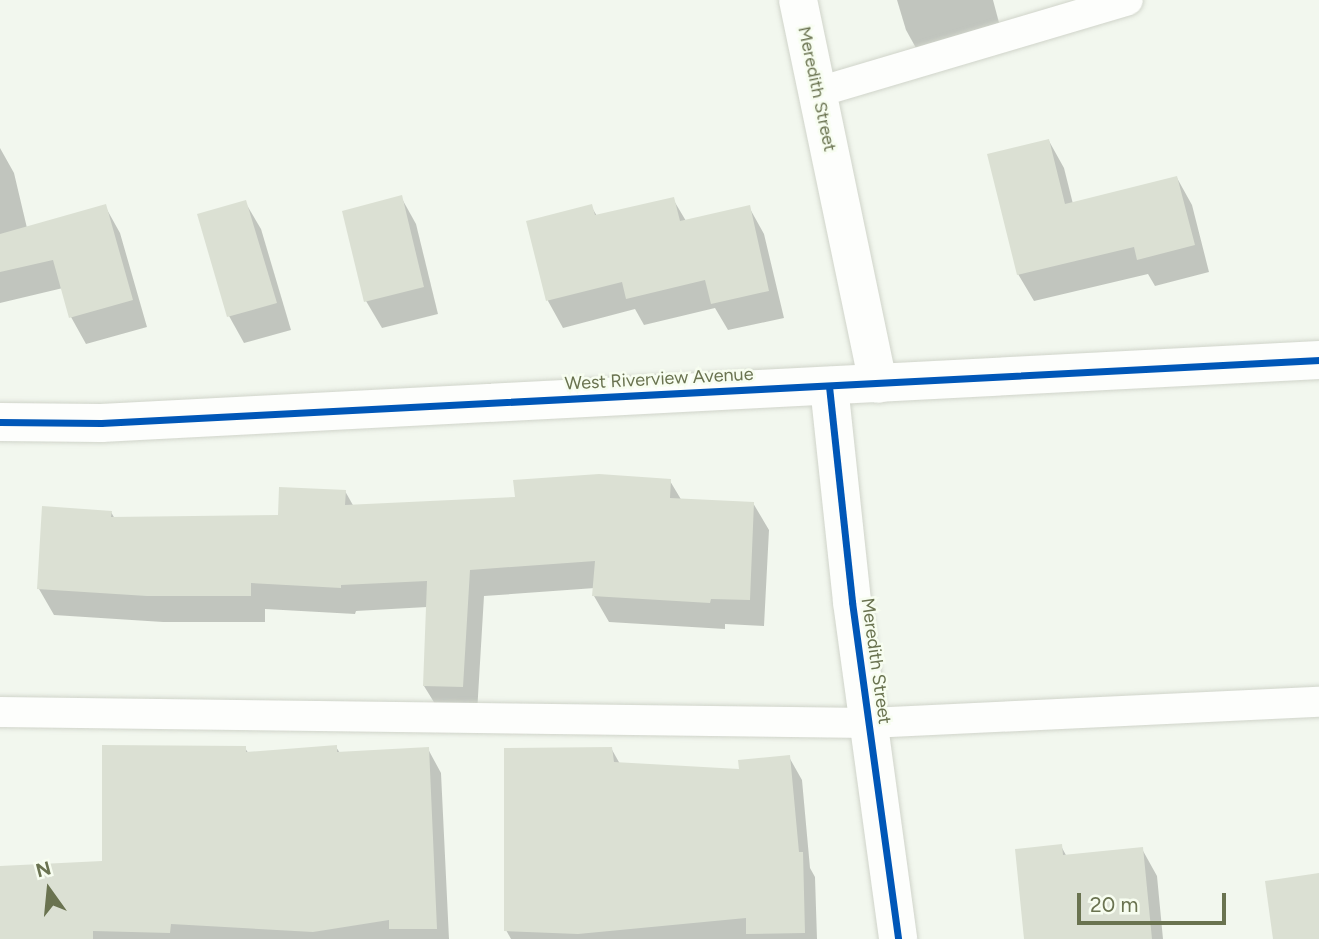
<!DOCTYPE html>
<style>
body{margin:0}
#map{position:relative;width:1319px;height:939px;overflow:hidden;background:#f2f7ee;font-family:Figtree,sans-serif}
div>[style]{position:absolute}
.shadow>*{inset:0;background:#0003}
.building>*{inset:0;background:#dbe0d3}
.roads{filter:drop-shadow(0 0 2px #d0d4ca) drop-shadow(0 0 2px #d0d4ca)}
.lane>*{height:30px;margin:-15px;padding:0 15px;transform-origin:15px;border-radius:15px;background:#fdfefc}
.street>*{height:38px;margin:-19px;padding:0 19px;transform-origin:19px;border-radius:19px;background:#fdfefc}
.secondary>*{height:38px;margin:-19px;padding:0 19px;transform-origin:19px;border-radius:19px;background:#fdfefc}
.cycleway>*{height:7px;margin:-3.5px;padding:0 3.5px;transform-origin:3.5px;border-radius:3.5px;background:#0057b8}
span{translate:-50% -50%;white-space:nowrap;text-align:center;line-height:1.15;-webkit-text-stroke:5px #f7fdf0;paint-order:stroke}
.street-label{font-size:18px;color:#6a7350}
.north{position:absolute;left:14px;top:855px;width:70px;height:70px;-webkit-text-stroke:5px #f7fdf0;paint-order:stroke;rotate:345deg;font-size:19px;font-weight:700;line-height:28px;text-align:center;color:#6a7350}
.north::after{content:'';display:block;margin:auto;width:24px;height:32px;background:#6a7350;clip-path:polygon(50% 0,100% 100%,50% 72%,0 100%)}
.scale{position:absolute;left:1077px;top:893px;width:149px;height:32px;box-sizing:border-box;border:4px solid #6a7350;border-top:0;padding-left:9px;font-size:21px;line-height:24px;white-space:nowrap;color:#6a7350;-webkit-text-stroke:5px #f7fdf0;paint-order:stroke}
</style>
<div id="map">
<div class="shadow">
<div style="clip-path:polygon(897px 0,993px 0,1002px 34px,921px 57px,906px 30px)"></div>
<div style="clip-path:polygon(1049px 141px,1064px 168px,1073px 204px,1177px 178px,1192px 205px,1209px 272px,1155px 286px,1148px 274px,1034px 301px,1018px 274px)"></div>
<div style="clip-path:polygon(0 148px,14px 173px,27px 228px,105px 206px,120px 233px,147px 327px,86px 344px,71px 317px,63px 288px,0 303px)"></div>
<div style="clip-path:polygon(401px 197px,416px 224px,438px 314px,382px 328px,366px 301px)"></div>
<div style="clip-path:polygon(673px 199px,686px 221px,749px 207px,764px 234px,784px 318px,728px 330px,715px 308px,644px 325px,635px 309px,563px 328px,548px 301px,528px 222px,591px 206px,597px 216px)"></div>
<div style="clip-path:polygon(245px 202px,261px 229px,291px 330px,244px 343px,229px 316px)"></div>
<div style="clip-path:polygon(670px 481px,682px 501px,753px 503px,769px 530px,764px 626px,725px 624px,725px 629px,609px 622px,594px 596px,595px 588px,484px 596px,477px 713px,440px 712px,424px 686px,427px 607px,356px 611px,355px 614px,265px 609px,265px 622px,163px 622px,54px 615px,39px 589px,111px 512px,115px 519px,279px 517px,345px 491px,354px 507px,516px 499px)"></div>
<div style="clip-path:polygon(336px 747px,340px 753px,428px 749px,441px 773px,449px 939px,0 939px,0 867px,104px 862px,245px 748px,249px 754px)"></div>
<div style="clip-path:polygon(611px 748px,620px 764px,741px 771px,789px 757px,802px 780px,810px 868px,815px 877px,817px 939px,511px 939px,506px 930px)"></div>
<div style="clip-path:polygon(1061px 846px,1067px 857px,1142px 849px,1157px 876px,1163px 939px,1025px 939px)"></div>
</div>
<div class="building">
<div style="clip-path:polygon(1049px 139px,1065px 204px,1177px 176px,1195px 245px,1137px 260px,1134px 247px,1017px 275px,987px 154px)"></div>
<div style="clip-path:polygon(402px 195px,424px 287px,364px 302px,342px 211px)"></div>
<div style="clip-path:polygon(674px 197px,680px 221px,750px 205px,769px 291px,711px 304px,705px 280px,626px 299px,622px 282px,546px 301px,526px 221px,592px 204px,595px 215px)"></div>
<div style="clip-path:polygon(246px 200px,277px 303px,227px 317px,197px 214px)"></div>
<div style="clip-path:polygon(106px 204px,133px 300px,69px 318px,53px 260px,0 272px,0 234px)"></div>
<div style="clip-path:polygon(599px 474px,671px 479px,670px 498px,754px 502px,750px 600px,711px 599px,710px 603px,592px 596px,595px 561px,470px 570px,463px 687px,423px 686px,427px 581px,341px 585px,341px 588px,251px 583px,251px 596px,147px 596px,37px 589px,42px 506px,112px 511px,111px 517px,278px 515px,279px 487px,346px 490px,345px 505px,515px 497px,513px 480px)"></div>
<div style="clip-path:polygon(102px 745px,246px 746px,246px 752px,337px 745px,337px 752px,429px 747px,437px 929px,389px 929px,389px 920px,313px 932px,171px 924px,170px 933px,93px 931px,93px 939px,0 939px,0 866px,102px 861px)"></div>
<div style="clip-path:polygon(612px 747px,614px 762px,739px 769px,738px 760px,790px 755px,799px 852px,803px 852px,805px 933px,746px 934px,746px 918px,578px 934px,504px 931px,504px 748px)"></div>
<div style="clip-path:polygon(1062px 844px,1063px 855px,1143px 847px,1152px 939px,1024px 939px,1015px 849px)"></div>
<div style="clip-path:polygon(1319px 873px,1319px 939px,1273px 939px,1265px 881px)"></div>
</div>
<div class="roads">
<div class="lane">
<div style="left:818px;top:92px;width:323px;rotate:-16.5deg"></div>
<div style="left:0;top:712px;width:869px;rotate:0.73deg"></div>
<div style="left:869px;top:723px;width:450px;rotate:-2.7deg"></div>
</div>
<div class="street">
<div style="left:798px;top:0;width:392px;rotate:78.2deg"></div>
<div style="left:829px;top:386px;width:217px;rotate:83.9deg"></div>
<div style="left:852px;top:602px;width:340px;rotate:82.2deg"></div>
</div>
<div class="secondary">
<div style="left:0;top:422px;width:101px;rotate:0.6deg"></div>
<div style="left:101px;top:423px;width:1220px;rotate:-2.96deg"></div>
</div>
</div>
<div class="cycleway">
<div style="left:829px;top:386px;width:217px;rotate:83.9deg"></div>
<div style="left:852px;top:602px;width:340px;rotate:82.2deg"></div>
<div style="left:0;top:422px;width:101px;rotate:0.6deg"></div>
<div style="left:101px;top:423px;width:1220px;rotate:-2.96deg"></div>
</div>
<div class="street-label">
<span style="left:817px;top:89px;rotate:78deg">Meredith Street</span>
<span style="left:659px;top:379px;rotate:-3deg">West Riverview Avenue</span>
<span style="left:876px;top:661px;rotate:82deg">Meredith Street</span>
</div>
<div class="north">N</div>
<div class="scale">20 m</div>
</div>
